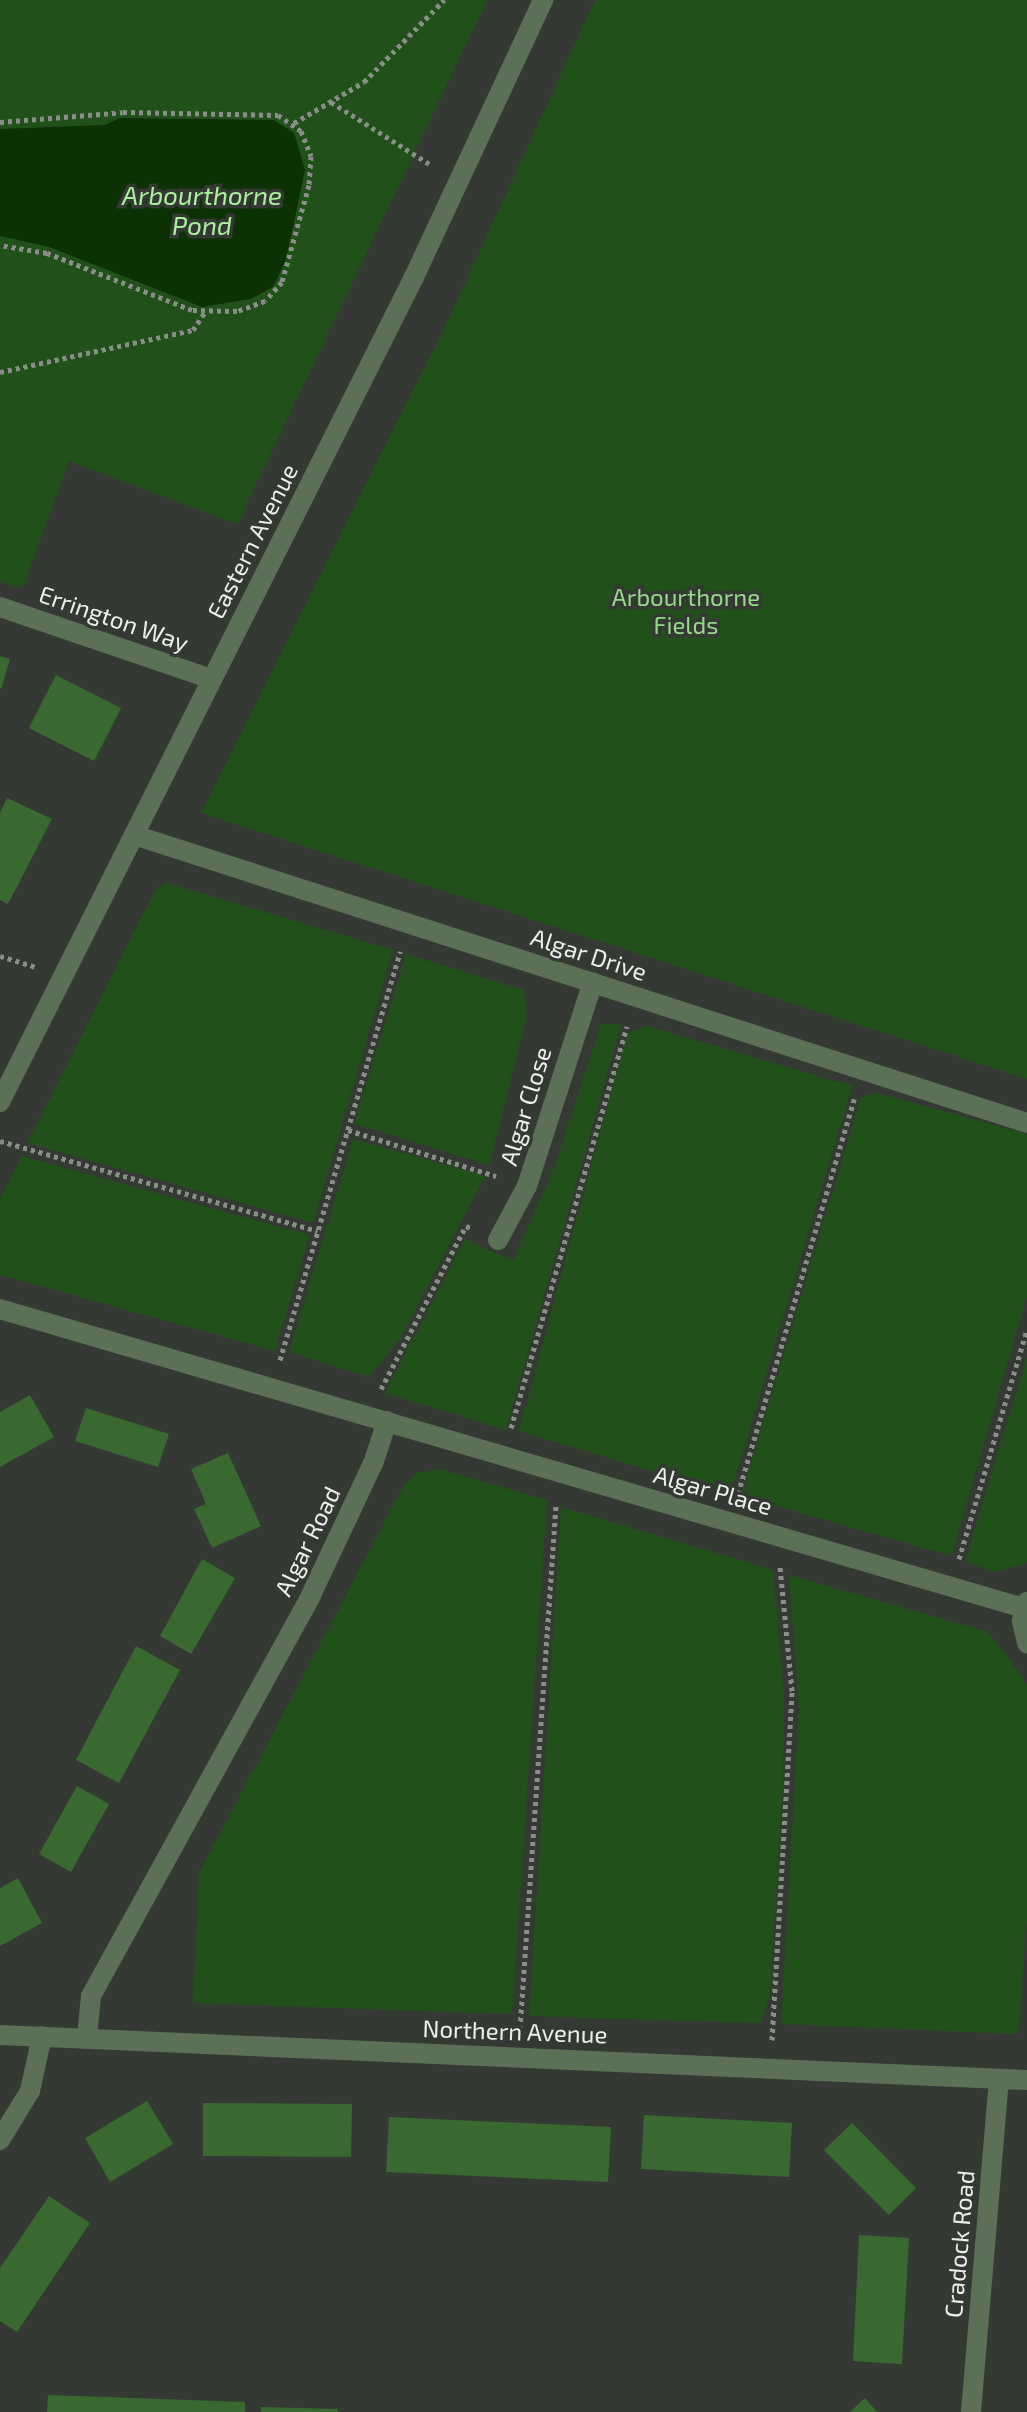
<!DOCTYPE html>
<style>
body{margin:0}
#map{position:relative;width:1027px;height:2412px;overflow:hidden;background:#343933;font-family:"Exo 2",sans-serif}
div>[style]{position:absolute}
.green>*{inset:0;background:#22501a}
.water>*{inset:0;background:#0c3105}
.building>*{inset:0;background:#396931}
.path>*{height:5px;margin-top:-2.5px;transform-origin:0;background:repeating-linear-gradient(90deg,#8a8e89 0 4px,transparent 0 8px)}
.minor>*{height:20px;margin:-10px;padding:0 10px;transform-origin:10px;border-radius:10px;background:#5b7057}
span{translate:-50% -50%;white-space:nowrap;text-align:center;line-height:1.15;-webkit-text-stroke:7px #343933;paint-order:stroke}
.street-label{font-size:24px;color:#ecefec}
.park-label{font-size:24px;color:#95da88}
.water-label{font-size:26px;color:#aaf09e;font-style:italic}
</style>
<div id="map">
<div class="green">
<div style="clip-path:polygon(0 0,487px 0,237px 524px,69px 461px,22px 588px,0 582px)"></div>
<div style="clip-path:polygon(595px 0,1027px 0,1027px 1079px,201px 813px,444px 329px)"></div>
<div style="clip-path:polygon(167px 883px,393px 950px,313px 1223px,27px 1143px,156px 889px)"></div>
<div style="clip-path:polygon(406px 954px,524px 990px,526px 1017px,489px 1165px,354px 1124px)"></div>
<div style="clip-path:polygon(601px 1024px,621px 1025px,506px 1430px,385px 1393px,465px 1239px,513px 1261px,554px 1168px)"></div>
<div style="clip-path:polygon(647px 1026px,852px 1086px,730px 1495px,519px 1431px,627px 1033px)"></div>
<div style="clip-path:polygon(874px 1092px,1027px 1134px,1027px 1296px,951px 1556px,741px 1496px,861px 1098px)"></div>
<div style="clip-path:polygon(353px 1139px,485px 1176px,400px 1339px,368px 1377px,289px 1352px)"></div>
<div style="clip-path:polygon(22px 1156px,309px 1235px,275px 1351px,0 1275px,0 1199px)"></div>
<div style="clip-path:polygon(1027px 1357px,1027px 1563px,995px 1572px,965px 1561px)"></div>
<div style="clip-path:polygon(439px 1469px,547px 1500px,512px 2014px,193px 2003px,199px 1873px,404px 1485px,417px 1473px)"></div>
<div style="clip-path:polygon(561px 1507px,773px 1570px,784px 1699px,783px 1785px,770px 1996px,760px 2023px,529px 2016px)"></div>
<div style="clip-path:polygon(789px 1575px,988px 1632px,1027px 1684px,1027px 1920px,1018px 2034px,781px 2024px,799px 1709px)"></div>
</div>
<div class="water">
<div style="clip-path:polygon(120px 118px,274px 120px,294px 133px,305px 170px,286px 260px,273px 287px,251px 299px,202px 307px,49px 247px,0 236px,0 129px,105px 125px)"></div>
</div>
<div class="building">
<div style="clip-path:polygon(0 656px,10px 659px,1px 689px,0 688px)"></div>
<div style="clip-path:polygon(56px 675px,121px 708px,94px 761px,29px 728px)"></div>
<div style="clip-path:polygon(7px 798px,52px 819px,8px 904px,0 900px,0 813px)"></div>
<div style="clip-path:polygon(30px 1395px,54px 1437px,0 1467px,0 1412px)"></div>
<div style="clip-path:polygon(86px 1408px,169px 1434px,158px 1467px,75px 1441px)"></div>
<div style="clip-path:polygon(228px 1453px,261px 1526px,212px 1548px,194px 1509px,206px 1504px,191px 1469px)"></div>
<div style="clip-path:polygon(202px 1559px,235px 1578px,191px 1654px,160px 1636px)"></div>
<div style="clip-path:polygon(136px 1646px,180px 1670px,119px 1783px,76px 1760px)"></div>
<div style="clip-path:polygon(77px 1786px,109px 1804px,71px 1872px,39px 1854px)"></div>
<div style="clip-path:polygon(18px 1878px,42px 1923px,0 1946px,0 1888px)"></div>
<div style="clip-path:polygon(147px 2101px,173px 2144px,110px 2182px,85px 2138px)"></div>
<div style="clip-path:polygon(203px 2103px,352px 2104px,351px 2157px,203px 2156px)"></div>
<div style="clip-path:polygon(644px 2115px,792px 2123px,789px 2177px,641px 2169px)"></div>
<div style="clip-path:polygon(389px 2117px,611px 2127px,608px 2182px,386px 2172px)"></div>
<div style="clip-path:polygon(852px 2123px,916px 2188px,889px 2215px,824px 2150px)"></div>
<div style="clip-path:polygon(49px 2196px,90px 2223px,17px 2332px,0 2321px,0 2268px)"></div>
<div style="clip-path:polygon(859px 2235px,909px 2238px,902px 2364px,853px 2361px)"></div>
<div style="clip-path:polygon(48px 2395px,245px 2402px,245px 2412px,47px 2412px)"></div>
<div style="clip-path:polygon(865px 2398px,877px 2412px,850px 2412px)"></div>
<div style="clip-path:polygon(261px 2407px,338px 2409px,337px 2412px,261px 2412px)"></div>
</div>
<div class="path">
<div style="left:331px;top:102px;width:118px;rotate:32.2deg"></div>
<div style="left:0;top:122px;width:123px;rotate:-4.6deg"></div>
<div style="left:123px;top:112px;width:155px;rotate:1.1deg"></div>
<div style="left:278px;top:115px;width:28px;rotate:35deg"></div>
<div style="left:301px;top:131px;width:27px;rotate:68deg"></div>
<div style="left:311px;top:156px;width:29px;rotate:94deg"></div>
<div style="left:309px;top:185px;width:101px;rotate:105.6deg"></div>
<div style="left:282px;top:282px;width:25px;rotate:132deg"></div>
<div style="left:265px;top:301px;width:30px;rotate:160deg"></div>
<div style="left:237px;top:311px;width:45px;rotate:-178.7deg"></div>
<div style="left:192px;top:310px;width:156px;rotate:-158.5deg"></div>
<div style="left:47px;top:253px;width:48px;rotate:-170.3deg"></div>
<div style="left:294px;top:123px;width:81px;rotate:-30.4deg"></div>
<div style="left:364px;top:82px;width:115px;rotate:-45.7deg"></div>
<div style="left:0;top:372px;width:198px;rotate:-12.3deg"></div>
<div style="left:193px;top:330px;width:23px;rotate:-56deg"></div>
<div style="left:0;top:956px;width:38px;rotate:17deg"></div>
<div style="left:348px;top:1130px;width:155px;rotate:17.3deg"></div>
<div style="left:0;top:1141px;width:330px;rotate:15.8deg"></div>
<div style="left:280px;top:1360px;width:426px;rotate:-73.6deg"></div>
<div style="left:381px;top:1389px;width:184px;rotate:-62.5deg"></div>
<div style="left:466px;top:1226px;width:5px;rotate:22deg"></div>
<div style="left:511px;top:1428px;width:418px;rotate:-73.9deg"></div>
<div style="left:738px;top:1494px;width:414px;rotate:-73.6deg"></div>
<div style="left:959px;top:1559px;width:240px;rotate:-73.5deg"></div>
<div style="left:520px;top:2029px;width:525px;rotate:-86.07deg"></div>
<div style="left:772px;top:2040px;width:350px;rotate:-86.7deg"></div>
<div style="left:792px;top:1691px;width:125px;rotate:-95.5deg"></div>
</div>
<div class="minor">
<div style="left:0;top:607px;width:223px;rotate:18.8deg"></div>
<div style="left:134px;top:835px;width:938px;rotate:17.87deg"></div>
<div style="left:0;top:1102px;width:923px;rotate:-63.35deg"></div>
<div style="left:414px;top:277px;width:306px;rotate:-65deg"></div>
<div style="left:498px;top:1240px;width:61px;rotate:-61.8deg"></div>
<div style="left:527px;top:1186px;width:214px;rotate:-72.1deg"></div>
<div style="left:0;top:1309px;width:1067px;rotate:16.28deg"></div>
<div style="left:1027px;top:1602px;width:20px;rotate:105deg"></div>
<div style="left:1022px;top:1621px;width:23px;rotate:77deg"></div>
<div style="left:0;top:2035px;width:1028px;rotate:2.51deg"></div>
<div style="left:87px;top:2038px;width:42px;rotate:-84.6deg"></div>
<div style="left:91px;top:1996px;width:457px;rotate:-61.2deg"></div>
<div style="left:311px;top:1595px;width:148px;rotate:-64.8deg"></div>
<div style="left:374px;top:1461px;width:42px;rotate:-72deg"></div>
<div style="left:0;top:2140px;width:57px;rotate:-58.5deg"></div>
<div style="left:30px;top:2091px;width:56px;rotate:-77.7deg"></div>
<div style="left:971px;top:2412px;width:333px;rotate:-85.2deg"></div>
</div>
<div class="street-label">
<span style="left:252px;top:541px;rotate:-63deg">Eastern Avenue</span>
<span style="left:114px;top:618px;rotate:19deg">Errington Way</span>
<span style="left:589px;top:954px;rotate:18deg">Algar Drive</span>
<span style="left:525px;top:1106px;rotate:-73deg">Algar Close</span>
<span style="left:713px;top:1490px;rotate:16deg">Algar Place</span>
<span style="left:307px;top:1541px;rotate:-64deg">Algar Road</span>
<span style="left:515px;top:2031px;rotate:2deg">Northern Avenue</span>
<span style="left:959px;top:2244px;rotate:-85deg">Cradock Road</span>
</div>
<div class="park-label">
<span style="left:686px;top:611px">Arbourthorne<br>Fields</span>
</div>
<div class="water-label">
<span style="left:202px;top:210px">Arbourthorne<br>Pond</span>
</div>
</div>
